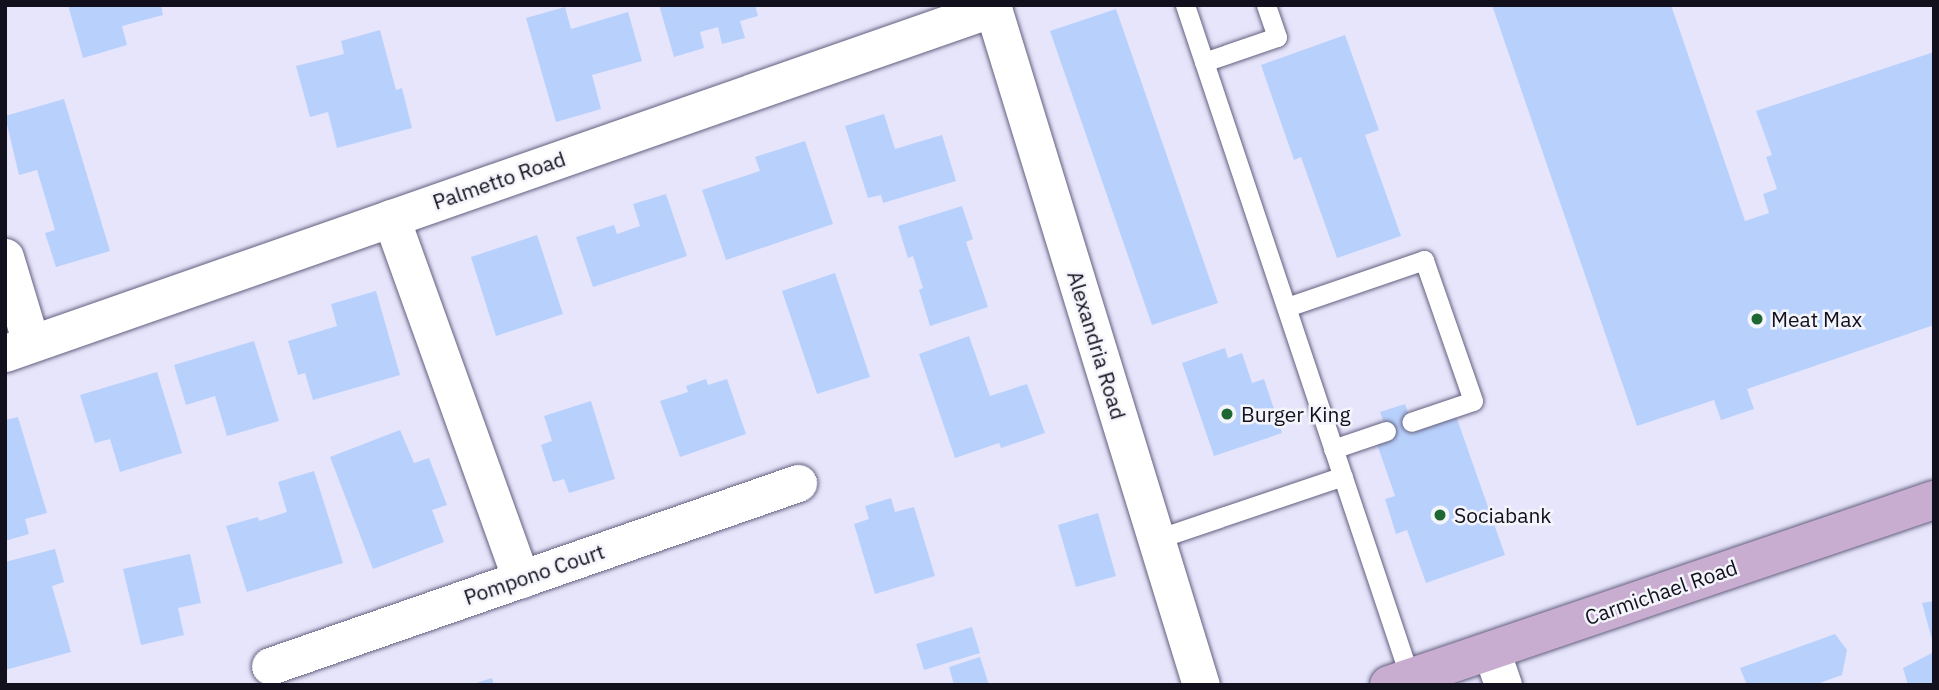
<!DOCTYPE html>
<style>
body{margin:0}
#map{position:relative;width:1939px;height:690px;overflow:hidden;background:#e6e5fb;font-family:"IBM Plex Sans",sans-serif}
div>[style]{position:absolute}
.building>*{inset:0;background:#b8d1fc}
.roads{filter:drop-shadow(0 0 2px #635f7f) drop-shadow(0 0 2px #635f7f)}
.lane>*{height:19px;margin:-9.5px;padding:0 9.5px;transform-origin:9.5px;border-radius:9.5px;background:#fff}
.street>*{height:37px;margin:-18.5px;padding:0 18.5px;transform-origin:18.5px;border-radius:18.5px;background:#fff}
.primary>*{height:38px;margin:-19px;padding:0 19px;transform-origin:19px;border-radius:19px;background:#c9add1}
.dots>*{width:19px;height:19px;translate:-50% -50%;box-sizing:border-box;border:4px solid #f4f4fb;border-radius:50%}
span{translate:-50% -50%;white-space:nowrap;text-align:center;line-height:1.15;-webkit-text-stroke:5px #f4f4fb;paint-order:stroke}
.street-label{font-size:21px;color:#12101d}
.poi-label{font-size:21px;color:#12101d}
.left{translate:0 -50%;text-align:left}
.frame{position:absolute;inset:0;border:7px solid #12101d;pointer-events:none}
</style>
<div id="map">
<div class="building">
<div style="clip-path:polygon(68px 5px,161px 5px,163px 15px,122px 26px,127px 45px,83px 58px)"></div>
<div style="clip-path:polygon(659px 5px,755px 5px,758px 16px,740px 21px,745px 38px,722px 44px,718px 27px,700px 32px,704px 48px,674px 57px)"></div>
<div style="clip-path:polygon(1492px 5px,1671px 5px,1745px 221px,1769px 213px,1763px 194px,1777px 189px,1766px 157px,1772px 155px,1756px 111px,1934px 52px,1934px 325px,1747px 389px,1754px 409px,1721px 420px,1714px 400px,1637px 426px)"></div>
<div style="clip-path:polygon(565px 7px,571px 29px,628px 12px,642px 61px,592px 75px,601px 109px,556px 122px,526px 18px)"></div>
<div style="clip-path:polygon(1116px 9px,1218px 303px,1152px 325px,1050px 31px)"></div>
<div style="clip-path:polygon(380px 30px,396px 90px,402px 88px,412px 128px,337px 148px,328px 112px,310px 117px,296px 66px,344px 54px,341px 41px)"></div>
<div style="clip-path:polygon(1345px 35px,1379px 130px,1365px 135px,1401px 236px,1337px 258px,1301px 157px,1294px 160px,1261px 65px)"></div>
<div style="clip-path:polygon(64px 99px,110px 251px,56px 267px,45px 233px,55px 230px,37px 170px,19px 175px,5px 116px)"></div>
<div style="clip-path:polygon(884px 114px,895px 149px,942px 135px,956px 181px,883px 203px,881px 195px,868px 198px,845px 126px)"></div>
<div style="clip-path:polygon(805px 141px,833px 224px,726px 260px,702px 190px,760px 171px,755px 157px)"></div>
<div style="clip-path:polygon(666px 194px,687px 256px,593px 287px,576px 237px,614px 225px,617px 234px,640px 226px,633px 204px)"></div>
<div style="clip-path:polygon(962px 206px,973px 239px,966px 242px,988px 307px,930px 326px,919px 290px,923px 288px,913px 256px,908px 258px,898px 226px)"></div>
<div style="clip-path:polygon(537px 235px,563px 314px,496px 336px,471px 257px)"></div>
<div style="clip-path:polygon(835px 273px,870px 377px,817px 394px,782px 291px)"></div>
<div style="clip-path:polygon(376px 291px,400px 375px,313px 400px,305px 373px,298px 375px,288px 341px,337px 326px,331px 304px)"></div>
<div style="clip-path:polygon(969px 336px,990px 396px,1027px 384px,1045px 433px,1001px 448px,999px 443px,955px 458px,919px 354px)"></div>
<div style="clip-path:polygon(254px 341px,279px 421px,227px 436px,215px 396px,186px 405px,174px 365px)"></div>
<div style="clip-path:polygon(1225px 348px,1228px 358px,1242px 353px,1252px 383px,1264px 379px,1282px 433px,1214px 456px,1182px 363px)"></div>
<div style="clip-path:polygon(157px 372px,182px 453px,120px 472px,110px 439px,95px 443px,80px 395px)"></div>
<div style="clip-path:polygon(706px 379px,708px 385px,727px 379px,746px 434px,680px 457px,660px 401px,688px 392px,686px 386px)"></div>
<div style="clip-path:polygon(591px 401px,615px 479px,569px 493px,564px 479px,553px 482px,541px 445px,552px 441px,544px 416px)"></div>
<div style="clip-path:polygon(1405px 404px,1414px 431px,1456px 416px,1505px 555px,1426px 583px,1407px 530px,1396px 534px,1385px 499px,1395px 496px,1377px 444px,1390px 439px,1380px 412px)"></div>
<div style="clip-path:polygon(18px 417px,47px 513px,25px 519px,29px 534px,5px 541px,5px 420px)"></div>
<div style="clip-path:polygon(400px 430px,414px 463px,429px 458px,447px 505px,432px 510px,444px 542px,373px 569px,330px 457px)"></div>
<div style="clip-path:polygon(314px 471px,343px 563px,247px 592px,226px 526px,258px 517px,259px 521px,287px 512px,278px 482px)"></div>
<div style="clip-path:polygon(891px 498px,895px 512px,914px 507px,935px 576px,875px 594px,854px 524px,869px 519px,865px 506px)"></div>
<div style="clip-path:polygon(1098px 513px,1116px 576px,1076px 587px,1058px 525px)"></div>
<div style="clip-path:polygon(55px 549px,64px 582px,52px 586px,71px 652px,5px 670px,5px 562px)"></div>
<div style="clip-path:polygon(190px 554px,201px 603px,178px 608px,184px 635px,141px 645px,123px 569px)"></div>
<div style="clip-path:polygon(1934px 601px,1934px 643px,1933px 643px,1922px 603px)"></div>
<div style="clip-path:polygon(972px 627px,980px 653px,924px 670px,916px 644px)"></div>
<div style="clip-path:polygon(1835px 634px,1847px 650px,1842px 675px,1814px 685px,1747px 685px,1740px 668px)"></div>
<div style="clip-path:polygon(1934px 652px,1934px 685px,1908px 685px,1903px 668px)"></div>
<div style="clip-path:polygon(980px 657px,989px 685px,954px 685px,949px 667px)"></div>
<div style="clip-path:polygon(492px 678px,494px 685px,473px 685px,473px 684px)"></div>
</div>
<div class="roads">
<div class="lane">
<div style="left:1185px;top:5px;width:710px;rotate:71.51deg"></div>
<div style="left:1204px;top:62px;width:77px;rotate:-18.9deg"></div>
<div style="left:1277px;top:37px;width:34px;rotate:-109deg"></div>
<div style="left:1287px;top:307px;width:145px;rotate:-18.9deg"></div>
<div style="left:1424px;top:260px;width:149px;rotate:70.8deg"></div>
<div style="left:1473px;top:401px;width:65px;rotate:161.3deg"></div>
<div style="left:1333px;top:449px;width:56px;rotate:-18.8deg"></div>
<div style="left:1157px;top:539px;width:196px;rotate:-18.7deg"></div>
</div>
<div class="street">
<div style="left:992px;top:5px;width:711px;rotate:72.92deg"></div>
<div style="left:391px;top:218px;width:384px;rotate:70.2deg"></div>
<div style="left:5px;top:257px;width:90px;rotate:73.2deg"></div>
<div style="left:5px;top:353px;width:1047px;rotate:-19.25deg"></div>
<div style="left:1491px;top:650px;width:37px;rotate:71deg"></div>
<div style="left:270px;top:666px;width:559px;rotate:-19.12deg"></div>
</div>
<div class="primary">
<div style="left:1389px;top:685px;width:576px;rotate:-18.75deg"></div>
</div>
</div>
<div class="dots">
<div style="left:1757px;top:319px;background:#1e6632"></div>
<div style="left:1227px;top:414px;background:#1e6632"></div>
<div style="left:1440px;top:515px;background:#1e6632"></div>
</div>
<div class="street-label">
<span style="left:499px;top:180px;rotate:-19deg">Palmetto Road</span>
<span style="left:1097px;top:345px;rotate:73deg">Alexandria Road</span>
<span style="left:534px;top:574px;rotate:-19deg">Pompono Court</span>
<span style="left:1661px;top:592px;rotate:-19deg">Carmichael Road</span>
</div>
<div class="poi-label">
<span class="left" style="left:1771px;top:319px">Meat Max</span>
<span class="left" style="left:1241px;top:414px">Burger King</span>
<span class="left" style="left:1454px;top:515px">Sociabank</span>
</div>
<div class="frame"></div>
</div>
